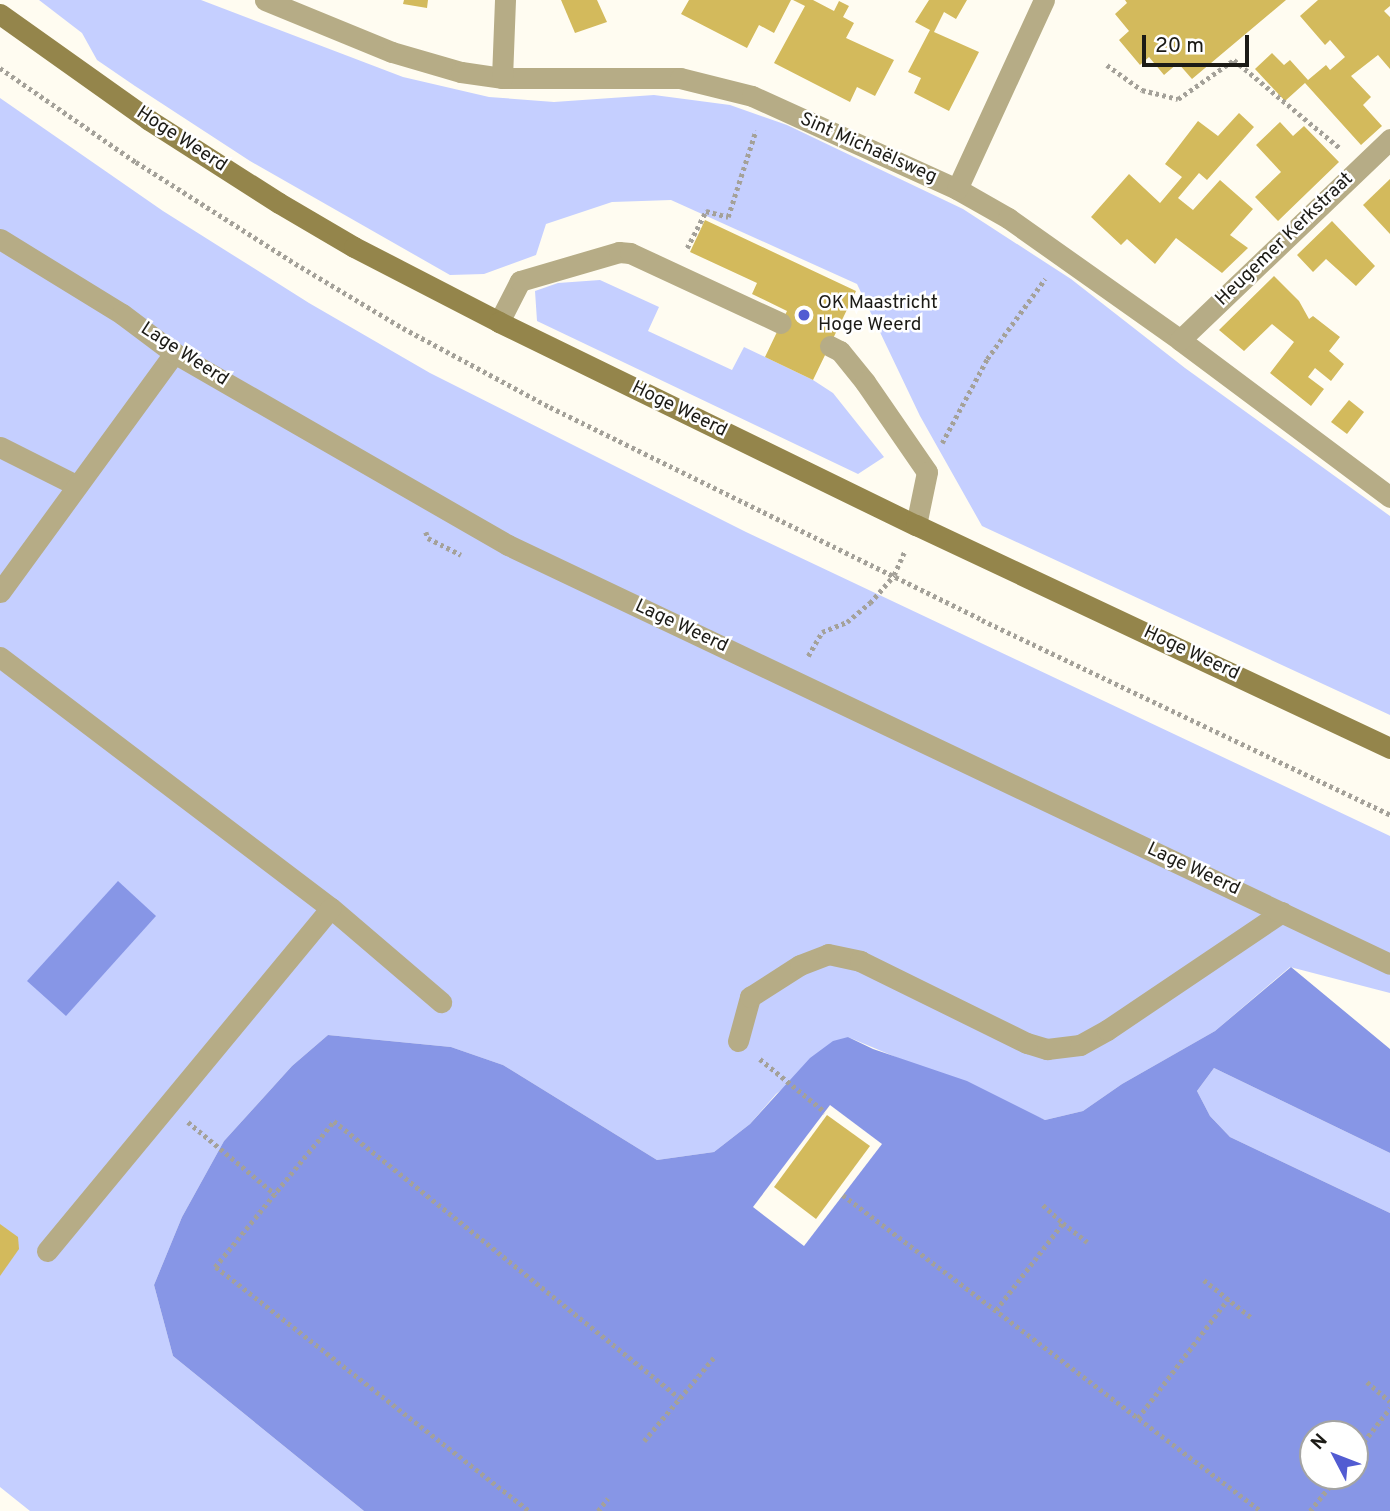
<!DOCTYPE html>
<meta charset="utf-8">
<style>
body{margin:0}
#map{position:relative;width:1390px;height:1511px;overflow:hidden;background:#fffcf1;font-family:Overpass,sans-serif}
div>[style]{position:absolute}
.green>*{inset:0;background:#c5cfff}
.water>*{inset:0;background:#8796e6}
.pier>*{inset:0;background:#fffcf1}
.building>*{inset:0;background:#d3ba5c}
.path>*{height:4.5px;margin-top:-2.25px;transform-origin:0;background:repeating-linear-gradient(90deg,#a4a199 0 3.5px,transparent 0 7px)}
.service>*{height:21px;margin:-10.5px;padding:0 10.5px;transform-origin:10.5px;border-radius:10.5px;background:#b6ac86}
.minor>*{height:21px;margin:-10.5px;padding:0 10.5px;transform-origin:10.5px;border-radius:10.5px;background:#b6ac86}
.secondary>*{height:21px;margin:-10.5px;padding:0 10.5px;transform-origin:10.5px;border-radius:10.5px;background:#94854b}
.dots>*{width:19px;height:19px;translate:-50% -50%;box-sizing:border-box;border:4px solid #fff;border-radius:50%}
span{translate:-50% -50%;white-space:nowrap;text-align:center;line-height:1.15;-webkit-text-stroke:5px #fff;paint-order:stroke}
.street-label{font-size:19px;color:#1c1b16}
.poi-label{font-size:19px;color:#1c1b16}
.left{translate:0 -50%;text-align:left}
.north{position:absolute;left:1299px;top:1420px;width:70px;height:70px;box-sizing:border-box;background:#fff;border:2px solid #a4a4a2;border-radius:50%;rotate:312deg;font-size:19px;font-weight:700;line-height:28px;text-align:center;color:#1c1b16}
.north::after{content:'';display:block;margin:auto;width:24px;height:32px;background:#525cd2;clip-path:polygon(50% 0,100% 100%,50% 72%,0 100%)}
.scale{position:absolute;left:1142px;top:35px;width:107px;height:32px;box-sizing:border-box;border:4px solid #1c1b16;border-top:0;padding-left:9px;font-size:21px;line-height:24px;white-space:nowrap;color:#1c1b16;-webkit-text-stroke:5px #fff;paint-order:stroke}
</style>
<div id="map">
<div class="green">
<div style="clip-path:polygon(39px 0,201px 0,403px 77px,489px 97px,554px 102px,654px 95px,730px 105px,787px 125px,963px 209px,1071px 279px,1185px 368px,1390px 516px,1390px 715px,982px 526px,920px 416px,857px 284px,671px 200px,612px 202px,546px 224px,536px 255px,484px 274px,450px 275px,250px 161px,135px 86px,97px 60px,82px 33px)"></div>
<div style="clip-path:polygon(0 98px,163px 211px,309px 303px,430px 373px,746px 532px,1390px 836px,1390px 993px,1290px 967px,1215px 1031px,1122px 1084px,1083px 1111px,1045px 1120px,848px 1037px,776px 1094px,750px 1124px,714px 1152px,657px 1160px,503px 1065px,451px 1047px,328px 1035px,292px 1066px,224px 1141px,182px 1217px,154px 1285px,173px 1356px,364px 1511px,30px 1511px,0 1487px)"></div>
<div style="clip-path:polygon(600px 280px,659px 307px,648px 331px,732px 370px,744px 347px,813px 380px,833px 393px,884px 457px,858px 474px,537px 321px,535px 291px,558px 283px)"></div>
<div style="clip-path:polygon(1214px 1068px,1390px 1153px,1390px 1213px,1230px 1137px,1210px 1116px,1197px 1091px)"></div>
</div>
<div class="water">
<div style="clip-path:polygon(118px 881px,156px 916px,66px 1016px,27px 981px)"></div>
<div style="clip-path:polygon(evenodd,1291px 967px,1390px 1049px,1390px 1153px,1214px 1068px,1197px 1091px,1210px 1116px,1230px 1137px,1390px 1213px,1390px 1511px,364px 1511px,173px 1356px,154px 1285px,182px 1217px,224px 1141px,292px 1066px,328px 1035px,451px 1047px,503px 1065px,657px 1160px,714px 1152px,750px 1124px,810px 1058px,833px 1041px,848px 1037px,873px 1049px,967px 1081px,1045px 1120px,1083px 1111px,1122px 1084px,1215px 1031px,1291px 967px,1313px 1434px,1355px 1434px,1355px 1476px,1313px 1476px,1313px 1434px)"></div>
</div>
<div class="pier">
<div style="clip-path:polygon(830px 1105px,882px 1144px,804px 1246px,753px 1207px)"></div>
</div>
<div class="building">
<div style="clip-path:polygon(404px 0,428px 0,427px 8px,403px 4px)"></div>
<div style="clip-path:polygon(561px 0,597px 0,607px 22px,575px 33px)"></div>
<div style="clip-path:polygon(689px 0,791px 0,774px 33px,759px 25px,747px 48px,681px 14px)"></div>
<div style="clip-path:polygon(793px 0,813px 0,834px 11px,839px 1px,849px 6px,843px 17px,854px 23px,846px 38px,894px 60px,875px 96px,857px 87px,850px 102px,774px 63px,805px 6px)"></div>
<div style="clip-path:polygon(929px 0,967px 0,956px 19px,944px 12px,934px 32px,979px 52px,949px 111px,914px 93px,921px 78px,908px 72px,930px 30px,915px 22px)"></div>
<div style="clip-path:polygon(1125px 0,1286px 0,1192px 79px,1178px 63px,1164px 75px,1149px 57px,1140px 65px,1119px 40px,1129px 31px,1115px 14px,1127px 3px)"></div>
<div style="clip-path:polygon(1318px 0,1390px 0,1390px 6px,1384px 11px,1390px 17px,1390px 69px,1378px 55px,1351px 76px,1371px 97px,1363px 105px,1382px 126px,1361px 145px,1305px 83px,1285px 101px,1255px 69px,1272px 53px,1284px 65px,1290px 60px,1308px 80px,1326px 65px,1330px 70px,1345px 57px,1330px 40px,1325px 45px,1300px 16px)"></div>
<div style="clip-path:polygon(1239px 113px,1254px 127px,1207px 180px,1199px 173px,1178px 198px,1193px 210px,1220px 180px,1253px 209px,1230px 235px,1248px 248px,1222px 273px,1176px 238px,1155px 264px,1127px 239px,1121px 245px,1091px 217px,1129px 174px,1160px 203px,1182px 177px,1165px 164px,1198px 121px,1218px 136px)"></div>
<div style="clip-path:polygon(1280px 122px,1293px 136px,1304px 126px,1339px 162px,1278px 221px,1255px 197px,1281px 172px,1256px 145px)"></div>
<div style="clip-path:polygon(1390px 179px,1390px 234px,1363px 205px)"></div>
<div style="clip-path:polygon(705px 220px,856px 291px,813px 380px,765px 357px,787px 311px,752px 294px,757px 283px,690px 252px)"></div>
<div style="clip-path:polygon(1332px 221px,1375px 266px,1356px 286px,1326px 259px,1313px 272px,1297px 255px)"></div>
<div style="clip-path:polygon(1274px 276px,1299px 301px,1309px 319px,1313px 316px,1340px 337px,1329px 351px,1344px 364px,1331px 381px,1315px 368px,1308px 377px,1324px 389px,1311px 406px,1270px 373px,1294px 342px,1272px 324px,1244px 351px,1219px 330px)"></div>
<div style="clip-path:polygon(1349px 400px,1364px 412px,1347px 434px,1331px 422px)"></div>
<div style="clip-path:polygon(827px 1115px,870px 1146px,816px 1219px,774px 1187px)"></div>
<div style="clip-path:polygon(0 1224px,18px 1237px,19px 1249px,0 1276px)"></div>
</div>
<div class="path">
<div style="left:1107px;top:65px;width:43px;rotate:35.5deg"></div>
<div style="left:1142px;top:90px;width:37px;rotate:14deg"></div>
<div style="left:1178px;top:99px;width:68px;rotate:-34.9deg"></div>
<div style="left:1234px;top:60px;width:138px;rotate:39.7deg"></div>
<div style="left:0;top:68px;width:165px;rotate:34.7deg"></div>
<div style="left:136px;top:162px;width:196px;rotate:32.5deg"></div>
<div style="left:301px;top:267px;width:119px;rotate:30.9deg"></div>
<div style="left:403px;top:328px;width:167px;rotate:28.3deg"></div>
<div style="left:550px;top:407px;width:482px;rotate:26.2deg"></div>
<div style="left:982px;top:620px;width:452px;rotate:25.5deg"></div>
<div style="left:687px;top:248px;width:42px;rotate:-62.8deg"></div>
<div style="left:706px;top:211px;width:23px;rotate:15deg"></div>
<div style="left:728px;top:217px;width:91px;rotate:-72.2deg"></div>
<div style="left:942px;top:443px;width:95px;rotate:-61.8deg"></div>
<div style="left:987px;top:359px;width:99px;rotate:-54.1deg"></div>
<div style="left:426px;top:532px;width:6px;rotate:72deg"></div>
<div style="left:428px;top:538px;width:37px;rotate:27deg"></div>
<div style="left:808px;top:656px;width:28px;rotate:-60deg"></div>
<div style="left:822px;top:632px;width:27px;rotate:-22deg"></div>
<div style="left:847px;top:622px;width:30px;rotate:-40deg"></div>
<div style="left:870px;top:603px;width:37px;rotate:-49deg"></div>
<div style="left:894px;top:575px;width:27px;rotate:-66deg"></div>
<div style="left:760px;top:1059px;width:84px;rotate:39.2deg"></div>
<div style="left:188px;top:1122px;width:113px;rotate:39.6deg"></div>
<div style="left:843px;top:1195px;width:524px;rotate:37.09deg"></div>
<div style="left:1043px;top:1205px;width:27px;rotate:42deg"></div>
<div style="left:215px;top:1267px;width:188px;rotate:-50.8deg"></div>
<div style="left:334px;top:1121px;width:443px;rotate:38.7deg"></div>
<div style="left:216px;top:1267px;width:397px;rotate:37.9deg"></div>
<div style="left:1204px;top:1280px;width:61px;rotate:38.4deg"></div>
<div style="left:996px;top:1310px;width:110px;rotate:-52.4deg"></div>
<div style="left:1063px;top:1223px;width:31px;rotate:38deg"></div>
<div style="left:1367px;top:1382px;width:30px;rotate:40deg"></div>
<div style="left:1138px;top:1418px;width:149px;rotate:-52.9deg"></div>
<div style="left:644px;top:1441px;width:111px;rotate:-50.1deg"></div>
<div style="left:1355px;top:1453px;width:57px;rotate:-52.1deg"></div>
<div style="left:598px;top:1511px;width:16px;rotate:-52deg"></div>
<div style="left:1310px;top:1511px;width:45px;rotate:-51.3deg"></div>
</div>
<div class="service">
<div style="left:499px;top:322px;width:46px;rotate:-62.9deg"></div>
<div style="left:520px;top:281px;width:103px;rotate:-16.3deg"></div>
<div style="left:619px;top:252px;width:11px;rotate:5deg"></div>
<div style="left:630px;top:253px;width:166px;rotate:24.9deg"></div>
<div style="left:830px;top:346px;width:11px;rotate:27deg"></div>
<div style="left:840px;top:351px;width:40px;rotate:51deg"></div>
<div style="left:865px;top:382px;width:109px;rotate:55.4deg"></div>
<div style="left:927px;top:472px;width:54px;rotate:101.7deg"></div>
<div style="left:0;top:447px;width:85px;rotate:26.6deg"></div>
<div style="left:0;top:592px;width:296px;rotate:-53.9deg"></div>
<div style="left:0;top:657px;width:415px;rotate:37.2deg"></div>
<div style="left:331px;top:908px;width:145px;rotate:40.5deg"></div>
<div style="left:738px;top:1041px;width:46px;rotate:-74.7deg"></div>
<div style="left:750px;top:997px;width:59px;rotate:-32.6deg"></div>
<div style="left:800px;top:965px;width:30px;rotate:-21deg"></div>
<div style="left:828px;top:954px;width:33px;rotate:12deg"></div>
<div style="left:860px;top:961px;width:186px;rotate:26.2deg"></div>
<div style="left:1027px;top:1043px;width:21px;rotate:17deg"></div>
<div style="left:1047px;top:1049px;width:33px;rotate:-7deg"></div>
<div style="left:1080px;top:1045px;width:31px;rotate:-29deg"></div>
<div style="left:1107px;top:1030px;width:211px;rotate:-34deg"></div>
<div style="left:47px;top:1251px;width:445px;rotate:-50.4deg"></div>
</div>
<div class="minor">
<div style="left:265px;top:0;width:137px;rotate:22.3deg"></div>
<div style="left:392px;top:52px;width:72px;rotate:16.2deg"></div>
<div style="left:461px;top:72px;width:41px;rotate:8.3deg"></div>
<div style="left:502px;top:78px;width:178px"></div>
<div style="left:680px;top:78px;width:74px;rotate:14deg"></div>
<div style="left:752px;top:96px;width:225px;rotate:24.4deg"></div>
<div style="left:957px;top:189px;width:59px;rotate:29.6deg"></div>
<div style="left:1008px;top:218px;width:211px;rotate:35.3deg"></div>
<div style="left:1180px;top:340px;width:262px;rotate:36.8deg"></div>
<div style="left:502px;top:78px;width:78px;rotate:-87.8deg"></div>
<div style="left:957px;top:189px;width:208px;rotate:-65.3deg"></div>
<div style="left:0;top:239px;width:143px;rotate:31.6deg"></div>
<div style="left:122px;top:314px;width:65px;rotate:36.9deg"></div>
<div style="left:174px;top:353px;width:385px;rotate:29.9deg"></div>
<div style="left:508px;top:545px;width:976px;rotate:25.41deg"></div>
<div style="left:1180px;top:340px;width:291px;rotate:-43.7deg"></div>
</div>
<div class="secondary">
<div style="left:0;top:14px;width:183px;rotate:35.4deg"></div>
<div style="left:149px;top:120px;width:154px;rotate:32.6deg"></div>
<div style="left:279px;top:203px;width:87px;rotate:30.4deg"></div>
<div style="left:354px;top:247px;width:163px;rotate:27.3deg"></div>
<div style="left:499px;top:322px;width:464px;rotate:26deg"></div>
<div style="left:916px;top:525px;width:524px;rotate:25.2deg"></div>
</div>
<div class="dots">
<div style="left:804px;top:315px;background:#525cd2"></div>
</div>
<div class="street-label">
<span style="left:181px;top:140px;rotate:33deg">Hoge Weerd</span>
<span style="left:868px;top:149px;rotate:24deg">Sint Michaëlsweg</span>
<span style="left:1285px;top:240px;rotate:-44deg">Heugemer Kerkstraat</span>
<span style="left:184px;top:355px;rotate:33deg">Lage Weerd</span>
<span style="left:679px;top:410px;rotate:26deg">Hoge Weerd</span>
<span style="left:681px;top:627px;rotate:25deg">Lage Weerd</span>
<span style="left:1191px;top:654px;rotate:25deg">Hoge Weerd</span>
<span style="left:1193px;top:870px;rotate:25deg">Lage Weerd</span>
</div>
<div class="poi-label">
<span class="left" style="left:818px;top:315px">OK Maastricht<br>Hoge Weerd</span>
</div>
<div class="north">N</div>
<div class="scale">20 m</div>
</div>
